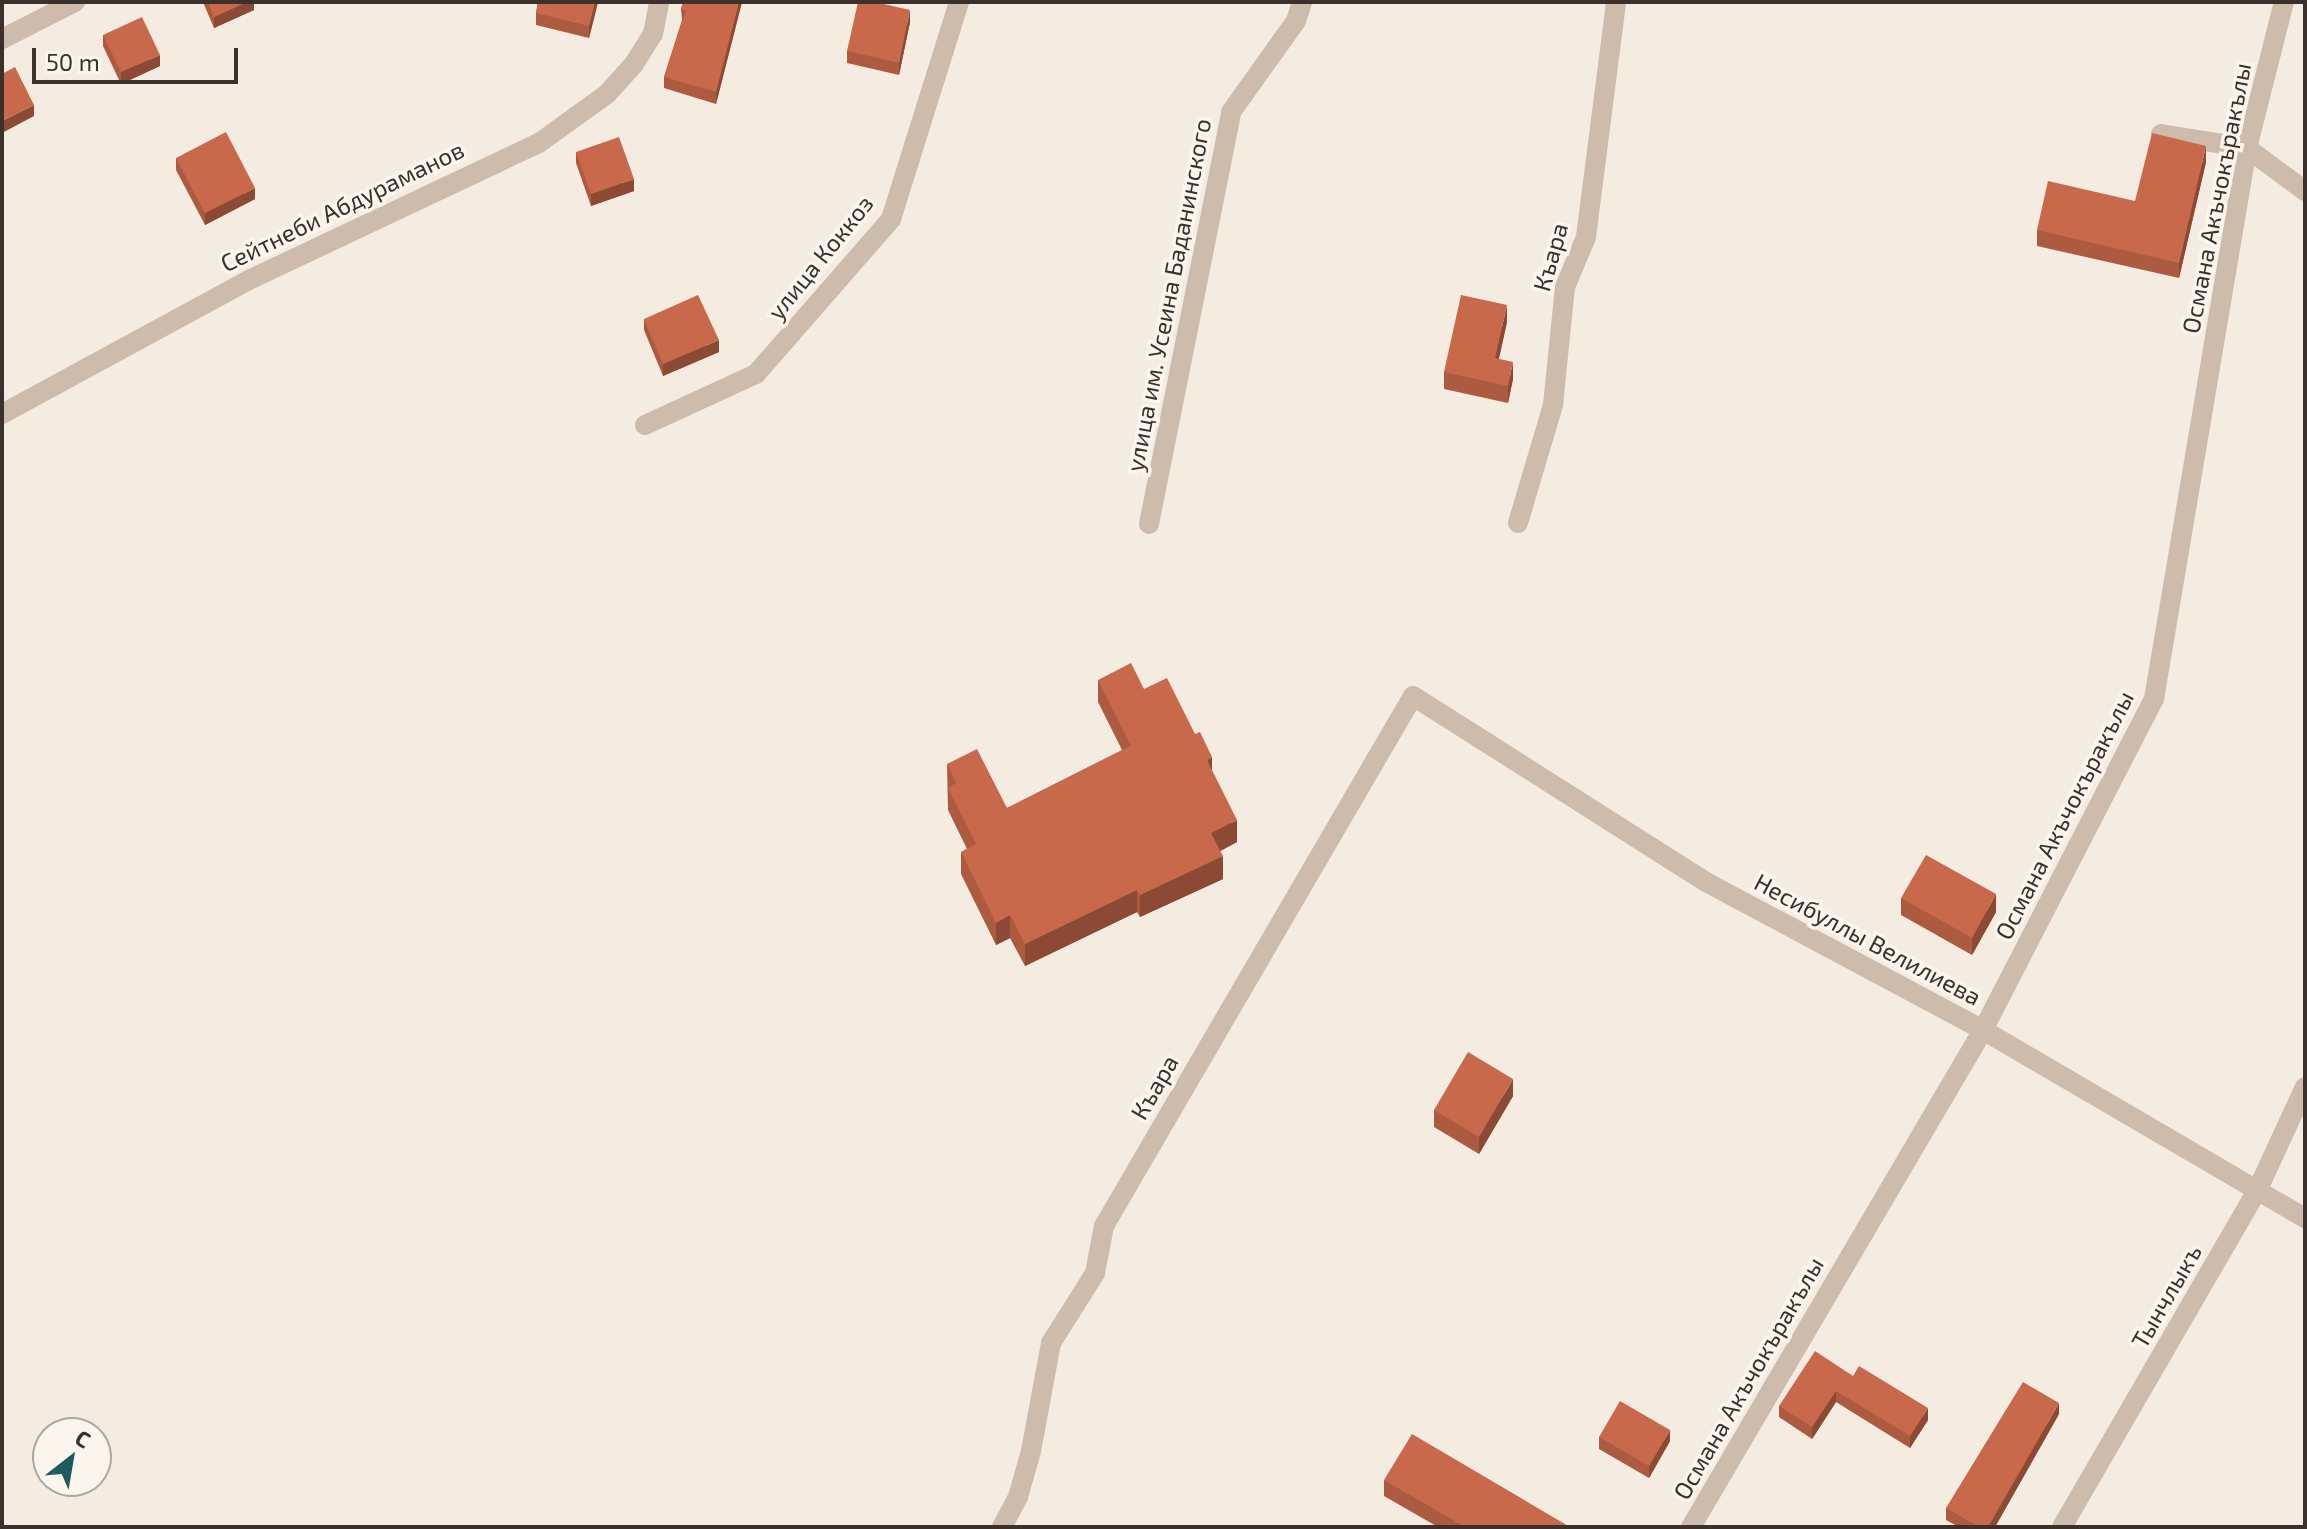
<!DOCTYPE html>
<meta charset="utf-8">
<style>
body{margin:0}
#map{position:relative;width:2307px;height:1529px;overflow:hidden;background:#f4ebe1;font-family:"Exo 2",sans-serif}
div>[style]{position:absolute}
.street>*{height:20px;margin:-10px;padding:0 10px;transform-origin:10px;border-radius:10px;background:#cdbbac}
.wall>*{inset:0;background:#ac5a40}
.shaded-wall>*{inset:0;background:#8c4a34}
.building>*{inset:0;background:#c8694b}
span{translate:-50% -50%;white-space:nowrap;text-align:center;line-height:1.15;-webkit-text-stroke:7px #fbf5ee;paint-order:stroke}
.street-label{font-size:24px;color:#3b302b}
.frame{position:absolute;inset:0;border:4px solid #3b302b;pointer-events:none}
.north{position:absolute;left:32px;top:1417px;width:80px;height:80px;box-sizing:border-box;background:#fbf5ee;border:2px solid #aea6a0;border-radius:50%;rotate:31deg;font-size:22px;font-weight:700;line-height:32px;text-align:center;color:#3b302b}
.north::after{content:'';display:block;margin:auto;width:28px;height:36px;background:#1f5a5e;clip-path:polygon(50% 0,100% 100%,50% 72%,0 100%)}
.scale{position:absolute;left:32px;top:48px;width:206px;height:36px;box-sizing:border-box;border:4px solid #3b302b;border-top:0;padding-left:10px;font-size:24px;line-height:28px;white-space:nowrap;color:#3b302b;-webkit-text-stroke:6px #fbf5ee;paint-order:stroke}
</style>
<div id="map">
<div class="street">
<div style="left:2px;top:39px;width:82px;rotate:-26.9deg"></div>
<div style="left:2161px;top:134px;width:87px;rotate:9.2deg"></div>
<div style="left:2247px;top:148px;width:72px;rotate:36.6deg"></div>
<div style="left:2px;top:414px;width:283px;rotate:-28.5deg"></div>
<div style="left:251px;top:279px;width:318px;rotate:-25.3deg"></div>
<div style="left:539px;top:143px;width:84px;rotate:-35.8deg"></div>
<div style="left:607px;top:94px;width:40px;rotate:-48deg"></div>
<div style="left:634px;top:64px;width:36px;rotate:-58deg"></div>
<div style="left:653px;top:34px;width:33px;rotate:-79deg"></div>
<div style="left:645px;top:425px;width:122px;rotate:-24.7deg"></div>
<div style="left:756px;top:374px;width:206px;rotate:-48.9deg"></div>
<div style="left:891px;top:219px;width:227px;rotate:-72.6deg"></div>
<div style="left:1518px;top:523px;width:123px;rotate:-73.5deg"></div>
<div style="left:1553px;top:405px;width:119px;rotate:-84.2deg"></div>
<div style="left:1565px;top:287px;width:54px;rotate:-67.2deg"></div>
<div style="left:1586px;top:237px;width:237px;rotate:-82.7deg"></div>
<div style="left:1149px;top:524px;width:420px;rotate:-78.7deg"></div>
<div style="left:1231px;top:112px;width:112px;rotate:-54.5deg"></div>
<div style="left:1296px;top:21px;width:20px;rotate:-72deg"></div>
<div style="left:1002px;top:1527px;width:34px;rotate:-62deg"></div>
<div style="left:1018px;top:1497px;width:48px;rotate:-74.2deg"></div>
<div style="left:1031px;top:1451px;width:110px;rotate:-79.5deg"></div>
<div style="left:1051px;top:1343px;width:83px;rotate:-57.8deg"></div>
<div style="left:1095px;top:1273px;width:48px;rotate:-79.2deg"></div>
<div style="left:1104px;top:1226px;width:613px;rotate:-59.76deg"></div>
<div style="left:1413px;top:696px;width:347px;rotate:32.4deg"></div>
<div style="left:1706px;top:882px;width:314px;rotate:28.1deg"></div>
<div style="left:1983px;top:1030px;width:373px;rotate:30.3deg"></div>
<div style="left:1691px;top:1527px;width:576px;rotate:-59.56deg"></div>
<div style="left:1983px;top:1030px;width:373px;rotate:-62.7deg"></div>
<div style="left:2154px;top:699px;width:559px;rotate:-80.42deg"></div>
<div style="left:2247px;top:148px;width:151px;rotate:-75.8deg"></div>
<div style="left:2062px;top:1527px;width:391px;rotate:-59.9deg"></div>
<div style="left:2258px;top:1189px;width:112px;rotate:-65.3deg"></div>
</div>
<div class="wall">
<div style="clip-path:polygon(203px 2px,254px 2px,254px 10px,214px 28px)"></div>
<div style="clip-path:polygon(538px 2px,598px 2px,589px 38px,536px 25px,536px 13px)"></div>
<div style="clip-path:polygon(683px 2px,742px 2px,716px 104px,664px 88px,664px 77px,682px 20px,681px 9px)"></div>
<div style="clip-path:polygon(910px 22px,899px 75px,847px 63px,847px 51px)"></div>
<div style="clip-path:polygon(103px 35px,160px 66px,121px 84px,103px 46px)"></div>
<div style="clip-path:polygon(576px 152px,634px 191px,591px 206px,576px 163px)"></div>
<div style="clip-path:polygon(176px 158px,255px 199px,205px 225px,176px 170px)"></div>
<div style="clip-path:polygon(2206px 162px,2179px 278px,2037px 246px,2037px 230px,2135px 201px)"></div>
<div style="clip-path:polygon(644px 319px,719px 352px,663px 376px,644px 330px)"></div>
<div style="clip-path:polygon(1507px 322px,1499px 359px,1513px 379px,1508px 403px,1444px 389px,1444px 372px)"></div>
<div style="clip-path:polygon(1098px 680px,1144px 689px,1212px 771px,1237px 842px,1220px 851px,1223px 879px,1140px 917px,1137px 912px,1025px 966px,1010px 938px,996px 945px,961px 874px,961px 852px,967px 849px,948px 810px,947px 764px,1007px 808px,1122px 750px,1098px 702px)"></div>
<div style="clip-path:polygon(1901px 898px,1996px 912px,1972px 955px,1901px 915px)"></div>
<div style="clip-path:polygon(1513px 1096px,1479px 1154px,1434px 1127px,1434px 1110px)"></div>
<div style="clip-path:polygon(1853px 1376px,1928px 1420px,1910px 1448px,1836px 1402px,1812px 1439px,1779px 1417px,1779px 1406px)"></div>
<div style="clip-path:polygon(2059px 1414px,1995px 1527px,1959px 1527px,1946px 1520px,1946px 1508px)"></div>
<div style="clip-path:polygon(1599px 1437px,1670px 1441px,1649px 1478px,1599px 1449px)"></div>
<div style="clip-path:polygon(1384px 1480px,1570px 1527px,1438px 1527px,1384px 1496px)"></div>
</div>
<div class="shaded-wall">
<div style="clip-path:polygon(247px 2px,254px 2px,254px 10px,214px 28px,214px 17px)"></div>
<div style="clip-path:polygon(595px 2px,598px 2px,589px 38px,589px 26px)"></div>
<div style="clip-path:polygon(739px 2px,742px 2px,716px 104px,716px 92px)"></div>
<div style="clip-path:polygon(910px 10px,910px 22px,899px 75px,899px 63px)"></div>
<div style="clip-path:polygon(160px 55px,160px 66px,121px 84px,121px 72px)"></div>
<div style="clip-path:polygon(34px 105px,34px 116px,2px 133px,2px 121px)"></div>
<div style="clip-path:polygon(2206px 146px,2206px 162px,2179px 278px,2179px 263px)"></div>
<div style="clip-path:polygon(634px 179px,634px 191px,591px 206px,591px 194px)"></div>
<div style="clip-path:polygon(255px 188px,255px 199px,205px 225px,205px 213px)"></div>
<div style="clip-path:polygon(1507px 305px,1507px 322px,1495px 375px,1495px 358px)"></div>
<div style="clip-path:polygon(719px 340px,719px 352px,663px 376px,663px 364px)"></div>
<div style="clip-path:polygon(1513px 362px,1513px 379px,1508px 403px,1508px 386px)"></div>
<div style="clip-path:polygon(1212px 757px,1212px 779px,1207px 760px)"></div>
<div style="clip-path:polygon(1237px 820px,1237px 842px,1211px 856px,1211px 833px)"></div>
<div style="clip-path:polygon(1223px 856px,1223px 879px,1140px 917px,1140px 895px)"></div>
<div style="clip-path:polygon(1137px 890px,1137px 912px,1025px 966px,1025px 944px)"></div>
<div style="clip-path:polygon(1996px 894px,1996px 912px,1972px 955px,1972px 938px)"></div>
<div style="clip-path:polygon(1010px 915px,1010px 938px,996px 945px,996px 923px)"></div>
<div style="clip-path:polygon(1513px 1079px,1513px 1096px,1479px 1154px,1479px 1137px)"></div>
<div style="clip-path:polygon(1836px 1391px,1836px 1402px,1812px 1439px,1812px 1427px)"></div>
<div style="clip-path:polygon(2059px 1403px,2059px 1414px,1995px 1527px,1988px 1527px)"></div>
<div style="clip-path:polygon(1928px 1408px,1928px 1420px,1910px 1448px,1910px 1436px)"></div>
<div style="clip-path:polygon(1670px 1430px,1670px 1441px,1649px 1478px,1649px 1466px)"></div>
</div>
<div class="building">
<div style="clip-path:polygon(208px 2px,247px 2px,214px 17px)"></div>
<div style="clip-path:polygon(538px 2px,595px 2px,589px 26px,536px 13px)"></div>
<div style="clip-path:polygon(683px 2px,739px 2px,716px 92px,664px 77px,686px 10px,681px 9px)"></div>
<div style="clip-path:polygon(858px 2px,875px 2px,910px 10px,899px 63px,847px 51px)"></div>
<div style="clip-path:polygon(142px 17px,160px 55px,121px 72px,103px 35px)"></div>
<div style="clip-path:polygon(15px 67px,34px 105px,2px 121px,2px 74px)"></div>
<div style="clip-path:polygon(226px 132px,255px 188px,205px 213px,176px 158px)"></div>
<div style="clip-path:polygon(2152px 133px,2206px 146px,2179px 263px,2037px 230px,2048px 181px,2135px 201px)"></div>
<div style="clip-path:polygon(619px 137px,634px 179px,591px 194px,576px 152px)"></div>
<div style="clip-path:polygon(698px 295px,719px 340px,663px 364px,644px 319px)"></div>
<div style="clip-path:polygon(1461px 295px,1507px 305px,1495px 358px,1513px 362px,1508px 386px,1444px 372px)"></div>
<div style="clip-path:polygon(1131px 663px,1144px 689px,1167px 678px,1195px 734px,1200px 732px,1212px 757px,1207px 760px,1237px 820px,1211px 833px,1223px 856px,1140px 895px,1137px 890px,1025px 944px,1010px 915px,996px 923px,961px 852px,976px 844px,948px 788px,956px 783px,947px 764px,977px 749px,1007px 808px,1131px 746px,1098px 680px)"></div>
<div style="clip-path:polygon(1926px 855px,1996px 894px,1972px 938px,1901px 898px)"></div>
<div style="clip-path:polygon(1468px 1052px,1513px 1079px,1479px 1137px,1434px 1110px)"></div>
<div style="clip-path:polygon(1815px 1351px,1853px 1376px,1859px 1366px,1928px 1408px,1910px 1436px,1836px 1391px,1812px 1427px,1779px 1406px)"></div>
<div style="clip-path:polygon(2023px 1382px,2059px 1403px,1988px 1527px,1979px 1527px,1946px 1508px)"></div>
<div style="clip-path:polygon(1620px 1401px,1670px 1430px,1649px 1466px,1599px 1437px)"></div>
<div style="clip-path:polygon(1412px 1434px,1570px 1527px,1465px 1527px,1384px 1480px)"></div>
</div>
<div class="street-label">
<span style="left:2216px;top:198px;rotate:-79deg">Османа Акъчокъракълы</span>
<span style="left:342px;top:206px;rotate:-26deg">Сейтнеби Абдураманов</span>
<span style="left:820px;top:257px;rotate:-51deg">улица Коккоз</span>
<span style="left:1550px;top:257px;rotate:-74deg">Къара</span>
<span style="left:1168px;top:295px;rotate:-79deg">улица им. Усеина Баданинского</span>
<span style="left:2064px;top:815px;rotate:-63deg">Османа Акъчокъракълы</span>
<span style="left:1868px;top:939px;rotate:28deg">Несибуллы Велилиева</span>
<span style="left:1154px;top:1087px;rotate:-60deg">Къара</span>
<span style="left:2166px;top:1296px;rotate:-60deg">Тынчлыкъ</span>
<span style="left:1748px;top:1378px;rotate:-60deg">Османа Акъчокъракълы</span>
</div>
<div class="frame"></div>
<div class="north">С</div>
<div class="scale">50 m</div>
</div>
